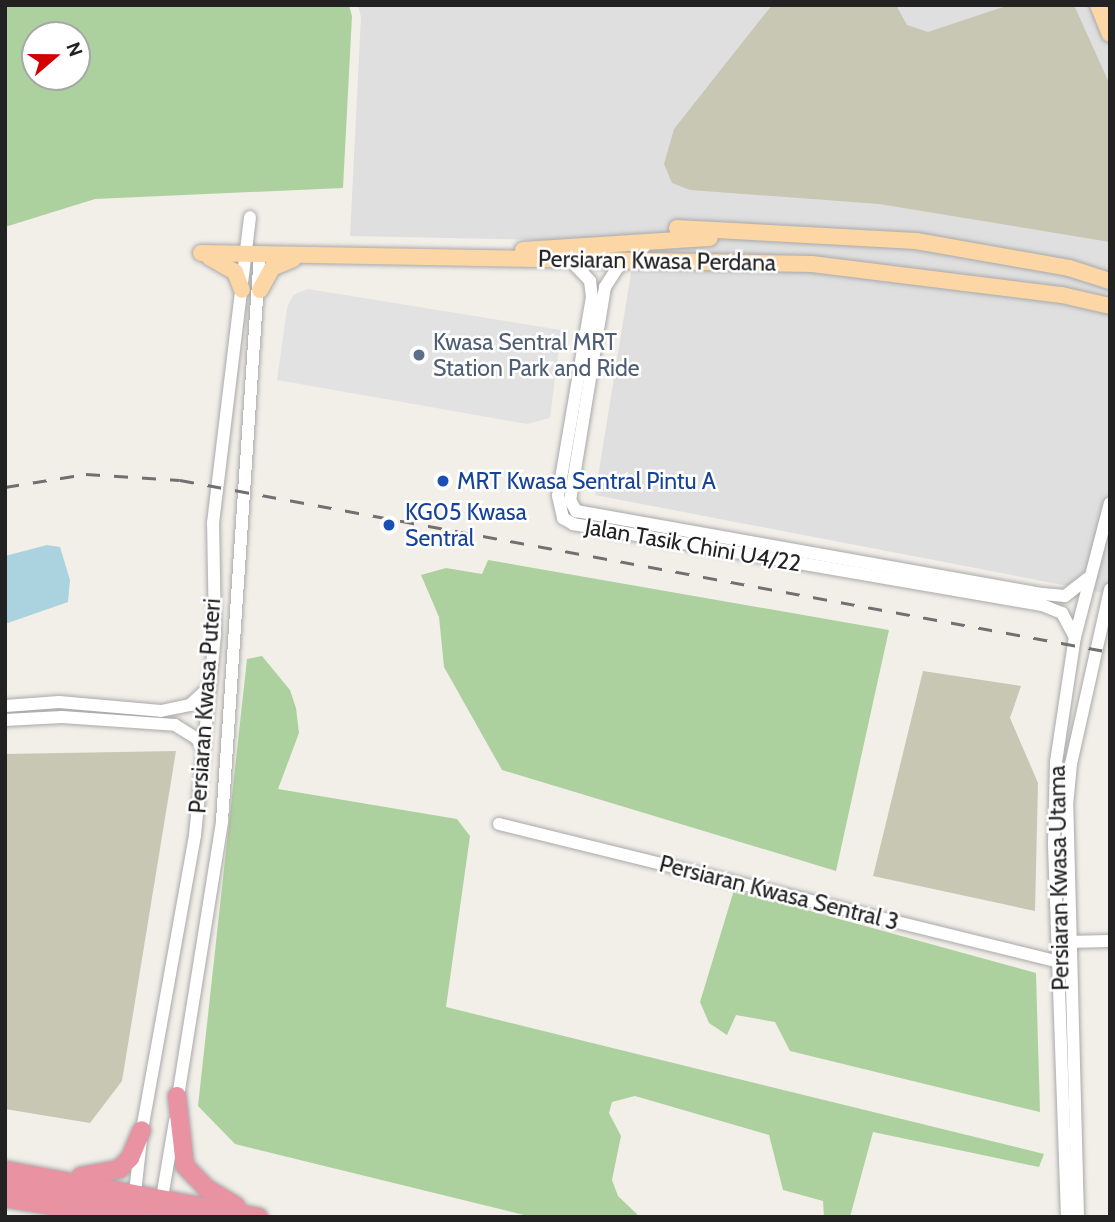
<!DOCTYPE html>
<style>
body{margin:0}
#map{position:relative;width:1115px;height:1222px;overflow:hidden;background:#f2efe9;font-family:Cabin,sans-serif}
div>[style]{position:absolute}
.residential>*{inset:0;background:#e0dfdf}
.construction>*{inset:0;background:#c7c7b4}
.forest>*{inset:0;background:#add19e}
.parking>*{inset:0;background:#e2e2e2}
.water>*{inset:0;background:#aad3df}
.roads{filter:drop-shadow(0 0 2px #a9a9a9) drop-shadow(0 0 2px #a9a9a9)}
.minor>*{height:12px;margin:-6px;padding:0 6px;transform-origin:6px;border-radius:6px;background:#fff}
.major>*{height:16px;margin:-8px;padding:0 8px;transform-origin:8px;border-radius:8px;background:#fcd6a4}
.highway>*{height:18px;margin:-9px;padding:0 9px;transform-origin:9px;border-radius:9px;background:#e892a2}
.rail>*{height:2.5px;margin-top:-1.25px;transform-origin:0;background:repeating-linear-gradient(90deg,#707070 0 14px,transparent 0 28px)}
.dots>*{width:19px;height:19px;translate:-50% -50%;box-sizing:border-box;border:4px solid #fff;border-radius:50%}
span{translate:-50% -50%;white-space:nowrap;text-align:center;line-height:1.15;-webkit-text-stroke:5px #fff;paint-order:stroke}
.street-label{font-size:23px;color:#222}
.service-label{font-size:23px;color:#4e5e75}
.left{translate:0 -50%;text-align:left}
.transit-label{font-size:23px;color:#164399}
.frame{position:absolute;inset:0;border:7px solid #222;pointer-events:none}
.north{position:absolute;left:21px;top:21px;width:70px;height:70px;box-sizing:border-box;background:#fff;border:2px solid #a7a7a7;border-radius:50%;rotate:70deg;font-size:19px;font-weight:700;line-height:28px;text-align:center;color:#222}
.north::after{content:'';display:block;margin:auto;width:24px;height:32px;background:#d40000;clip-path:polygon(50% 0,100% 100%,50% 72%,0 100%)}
</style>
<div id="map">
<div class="residential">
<div style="clip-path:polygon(358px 5px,1110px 5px,1110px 594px,595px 495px,636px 242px,350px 236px,361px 17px)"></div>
</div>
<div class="construction">
<div style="clip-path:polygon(772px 5px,896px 5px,907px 25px,928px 32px,1009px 5px,1074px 5px,1110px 85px,1110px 242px,879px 204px,690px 190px,672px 183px,664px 164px,674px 129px)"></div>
<div style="clip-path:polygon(923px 671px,1021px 686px,1010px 718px,1038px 783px,1035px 911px,873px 876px)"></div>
<div style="clip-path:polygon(176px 751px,122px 1081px,90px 1123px,5px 1109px,5px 754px)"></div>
</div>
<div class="forest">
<div style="clip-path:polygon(evenodd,5px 5px,349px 5px,352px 16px,343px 188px,95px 199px,5px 227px,5px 5px,35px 35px,77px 35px,77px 77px,35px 77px,35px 35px)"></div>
<div style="clip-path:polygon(488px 560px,889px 630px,836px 871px,502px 770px,444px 667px,439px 617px,421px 575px,446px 568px,482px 574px)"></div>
<div style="clip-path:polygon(262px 656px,290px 690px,296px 708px,299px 733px,278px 789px,457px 819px,470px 836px,446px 1007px,1044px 1154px,1039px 1167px,873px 1132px,850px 1217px,824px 1217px,823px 1201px,783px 1190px,769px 1135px,635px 1096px,612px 1102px,609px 1113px,621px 1136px,612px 1180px,618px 1196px,640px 1217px,532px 1217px,235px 1144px,198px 1106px,247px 659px)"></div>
<div style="clip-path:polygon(734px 890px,1036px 973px,1040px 1112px,790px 1051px,775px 1022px,736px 1015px,727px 1035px,709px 1023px,700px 1002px)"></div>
</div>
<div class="parking">
<div style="clip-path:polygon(308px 289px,561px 330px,550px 418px,527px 424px,277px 380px,287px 308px,293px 295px)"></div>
</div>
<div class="water">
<div style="clip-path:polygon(47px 545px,60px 547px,70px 580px,68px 602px,5px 624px,5px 556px)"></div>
</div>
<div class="roads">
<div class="minor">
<div style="left:570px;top:260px;width:29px;rotate:46deg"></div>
<div style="left:590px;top:281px;width:16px;rotate:83deg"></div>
<div style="left:592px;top:297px;width:202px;rotate:99.7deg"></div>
<div style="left:558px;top:496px;width:23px;rotate:77deg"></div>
<div style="left:563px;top:518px;width:12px;rotate:31deg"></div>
<div style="left:573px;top:524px;width:476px;rotate:9.8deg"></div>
<div style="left:1042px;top:605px;width:22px;rotate:22deg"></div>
<div style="left:1062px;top:613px;width:27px;rotate:62deg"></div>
<div style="left:629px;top:261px;width:13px;rotate:151deg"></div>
<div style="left:618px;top:267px;width:24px;rotate:123deg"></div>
<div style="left:605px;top:287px;width:216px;rotate:99.3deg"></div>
<div style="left:570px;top:500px;width:13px;rotate:61deg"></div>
<div style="left:576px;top:511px;width:474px;rotate:10.1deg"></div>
<div style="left:1043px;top:594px;width:22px;rotate:5deg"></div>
<div style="left:1065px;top:596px;width:29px;rotate:-38deg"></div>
<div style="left:5px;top:706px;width:54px;rotate:-4.2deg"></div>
<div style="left:59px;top:702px;width:102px;rotate:5deg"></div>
<div style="left:161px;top:711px;width:30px;rotate:-12deg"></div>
<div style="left:190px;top:705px;width:26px;rotate:-43deg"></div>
<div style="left:5px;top:720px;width:57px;rotate:-3deg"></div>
<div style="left:62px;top:717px;width:113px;rotate:4deg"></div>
<div style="left:175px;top:725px;width:26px;rotate:32deg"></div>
<div style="left:197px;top:739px;width:13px;rotate:58deg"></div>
<div style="left:499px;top:824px;width:577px;rotate:13.84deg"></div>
<div style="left:1066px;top:942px;width:44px;rotate:-1.3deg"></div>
<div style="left:177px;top:1103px;width:286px;rotate:-80.9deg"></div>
<div style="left:222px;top:821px;width:568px;rotate:-86.17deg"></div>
<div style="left:135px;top:1193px;width:63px;rotate:-83.7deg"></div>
<div style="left:142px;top:1130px;width:300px;rotate:-79.8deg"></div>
<div style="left:195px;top:835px;width:203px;rotate:-84.3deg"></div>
<div style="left:215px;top:633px;width:110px;rotate:-91deg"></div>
<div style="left:213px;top:523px;width:308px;rotate:-83.1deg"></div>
<div style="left:162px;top:1198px;width:78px;rotate:-80.4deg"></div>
<div style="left:1067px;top:1217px;width:373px;rotate:-92deg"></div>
<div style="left:1054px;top:844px;width:82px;rotate:-88.6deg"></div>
<div style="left:1056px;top:762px;width:126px;rotate:-81.4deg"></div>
<div style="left:1075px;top:637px;width:138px;rotate:-75.4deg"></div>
<div style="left:1078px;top:1217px;width:411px;rotate:-91.5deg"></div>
<div style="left:1067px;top:806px;width:42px;rotate:-84.6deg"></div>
<div style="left:1071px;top:764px;width:179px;rotate:-77.4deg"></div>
</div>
<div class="major">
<div style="left:1098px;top:5px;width:31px;rotate:68deg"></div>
<div style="left:677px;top:228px;width:239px;rotate:3.1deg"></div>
<div style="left:916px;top:241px;width:155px;rotate:10deg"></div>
<div style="left:1069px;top:268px;width:43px;rotate:17.6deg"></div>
<div style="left:523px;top:250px;width:187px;rotate:-3.7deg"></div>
<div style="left:201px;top:253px;width:611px;rotate:1.03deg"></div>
<div style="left:812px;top:264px;width:252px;rotate:7.1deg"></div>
<div style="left:1062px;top:295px;width:49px;rotate:12.9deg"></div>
<div style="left:209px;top:257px;width:30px;rotate:30deg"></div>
<div style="left:235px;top:272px;width:19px;rotate:69deg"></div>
<div style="left:260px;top:290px;width:25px;rotate:-61deg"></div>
<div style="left:272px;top:268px;width:23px;rotate:-23deg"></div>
</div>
<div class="highway">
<div style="left:177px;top:1096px;width:70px;rotate:83.5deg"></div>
<div style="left:185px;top:1166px;width:30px;rotate:46deg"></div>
<div style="left:206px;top:1188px;width:35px;rotate:31deg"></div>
<div style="left:5px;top:1170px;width:258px;rotate:10.5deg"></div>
<div style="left:81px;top:1176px;width:39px;rotate:-10deg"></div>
<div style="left:119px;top:1169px;width:16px;rotate:-45deg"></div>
<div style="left:130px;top:1158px;width:30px;rotate:-67deg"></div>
<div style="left:5px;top:1183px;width:131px;rotate:10.5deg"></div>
<div style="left:134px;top:1207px;width:13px;rotate:51deg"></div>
<div style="left:5px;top:1198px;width:116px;rotate:9.5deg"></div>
<div style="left:150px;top:1204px;width:45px;rotate:16.8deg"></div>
</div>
</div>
<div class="rail">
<div style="left:5px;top:487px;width:82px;rotate:-9.1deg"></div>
<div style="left:86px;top:474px;width:94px;rotate:3.7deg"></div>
<div style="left:180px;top:480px;width:946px;rotate:10.48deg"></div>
</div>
<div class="dots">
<div style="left:419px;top:355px;background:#5c6f8a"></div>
<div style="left:443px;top:481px;background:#1a4fb4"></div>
<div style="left:389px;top:525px;background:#1a4fb4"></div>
</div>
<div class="street-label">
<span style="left:657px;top:261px;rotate:1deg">Persiaran Kwasa Perdana</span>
<span style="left:693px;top:545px;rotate:10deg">Jalan Tasik Chini U4/22</span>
<span style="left:205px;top:706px;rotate:-86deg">Persiaran Kwasa Puteri</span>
<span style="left:1059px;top:878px;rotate:-91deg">Persiaran Kwasa Utama</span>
<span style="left:779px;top:893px;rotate:14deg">Persiaran Kwasa Sentral 3</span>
</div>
<div class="service-label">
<span class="left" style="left:433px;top:355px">Kwasa Sentral MRT<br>Station Park and Ride</span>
</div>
<div class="transit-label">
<span class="left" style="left:457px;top:481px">MRT Kwasa Sentral Pintu A</span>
<span class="left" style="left:405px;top:525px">KG05 Kwasa<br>Sentral</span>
</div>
<div class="frame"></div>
<div class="north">N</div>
</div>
